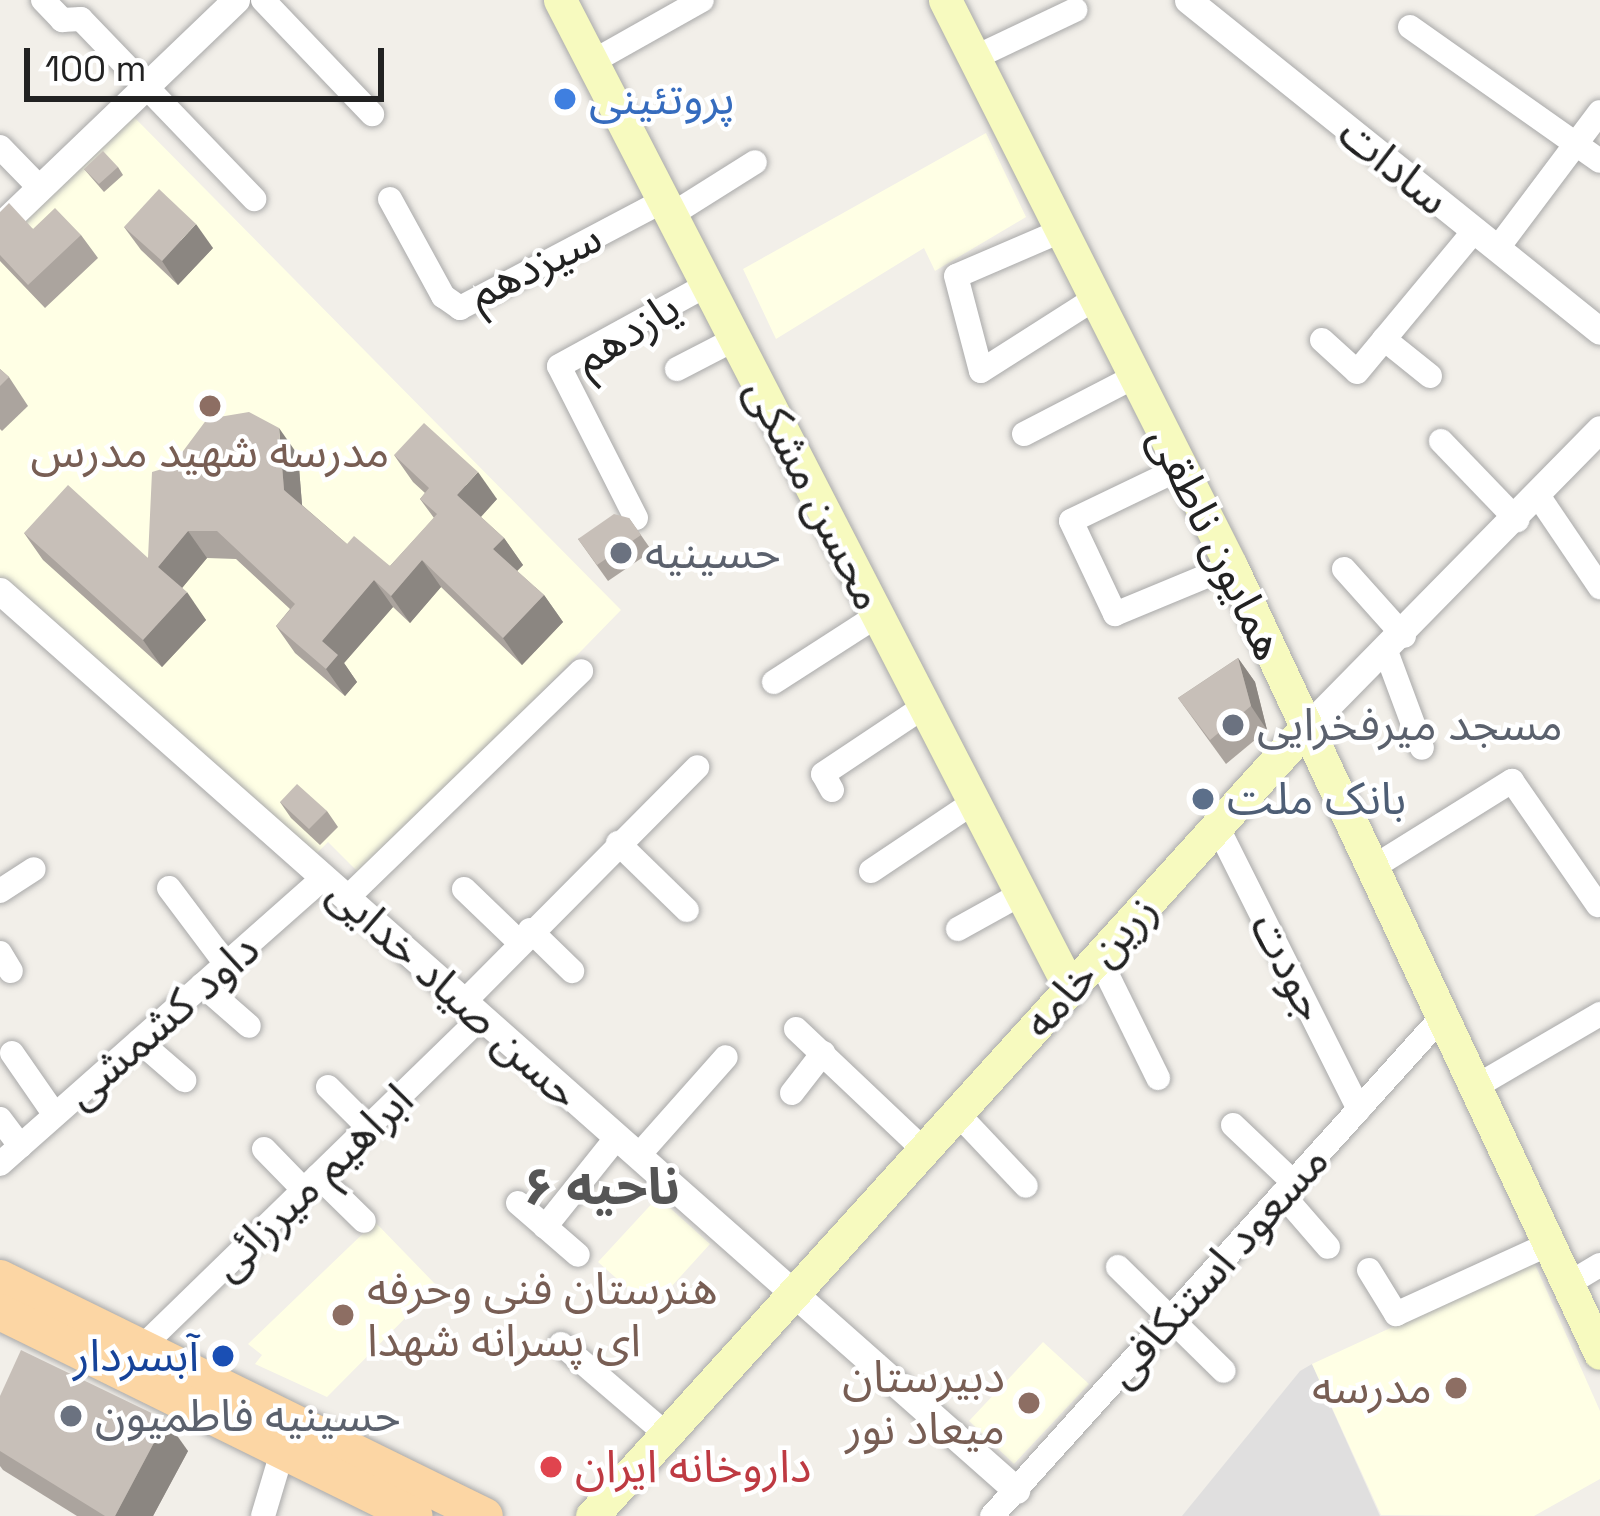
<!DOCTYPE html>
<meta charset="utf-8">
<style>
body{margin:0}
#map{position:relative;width:1600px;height:1516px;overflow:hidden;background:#f2efe9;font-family:"Space Grotesk","Noto Sans Arabic",sans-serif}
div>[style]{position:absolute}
.residential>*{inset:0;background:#e0dfdf}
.education>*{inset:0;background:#ffffe5}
.roads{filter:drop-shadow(0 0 3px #a9a9a9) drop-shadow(0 0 3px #a9a9a9)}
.minor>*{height:24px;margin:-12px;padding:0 12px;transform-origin:12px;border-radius:12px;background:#fff}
.tertiary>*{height:27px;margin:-13.5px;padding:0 13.5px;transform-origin:13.5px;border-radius:13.5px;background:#fff}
.secondary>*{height:33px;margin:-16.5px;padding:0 16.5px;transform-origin:16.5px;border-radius:16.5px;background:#f7fabf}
.primary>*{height:36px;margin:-18px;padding:0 18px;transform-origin:18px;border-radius:18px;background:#fcd6a4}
.wall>*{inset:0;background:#aba49e}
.shaded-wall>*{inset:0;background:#8b8681}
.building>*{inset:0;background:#c7bfb8}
.dots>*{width:33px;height:33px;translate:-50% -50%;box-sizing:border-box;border:6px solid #fff;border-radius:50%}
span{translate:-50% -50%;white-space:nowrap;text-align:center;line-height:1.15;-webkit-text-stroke:9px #fff;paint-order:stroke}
.shop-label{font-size:45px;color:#366cbe}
.left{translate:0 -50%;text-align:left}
.street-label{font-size:45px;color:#222}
.education-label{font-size:45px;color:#785e54}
.right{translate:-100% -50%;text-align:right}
.worship-label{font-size:45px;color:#5b616d}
.service-label{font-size:45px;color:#4e5e75}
.transit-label{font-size:45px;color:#164399}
.health-label{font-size:45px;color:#be3a42}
.quarter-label{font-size:51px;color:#555;font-weight:700}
.scale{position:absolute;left:24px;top:48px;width:360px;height:54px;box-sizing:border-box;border:6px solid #222;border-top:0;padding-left:15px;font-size:36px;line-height:42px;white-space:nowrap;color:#222;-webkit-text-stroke:9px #fff;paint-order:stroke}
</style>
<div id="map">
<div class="residential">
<div style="clip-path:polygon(1312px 1364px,1380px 1516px,1182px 1516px,1300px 1371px)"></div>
</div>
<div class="education">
<div style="clip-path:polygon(128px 111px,621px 610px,362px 876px,328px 842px,317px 853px,0 578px,0 234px)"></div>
<div style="clip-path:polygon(986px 133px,1026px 217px,935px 271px,924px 248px,776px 339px,743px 269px)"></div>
<div style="clip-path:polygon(658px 1197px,710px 1244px,651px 1309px,598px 1262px)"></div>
<div style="clip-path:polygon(375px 1222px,437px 1286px,327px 1397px,255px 1364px,262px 1355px,248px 1344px)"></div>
<div style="clip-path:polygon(1534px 1262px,1600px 1411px,1600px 1479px,1534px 1516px,1381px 1515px,1312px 1364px)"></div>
<div style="clip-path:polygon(1043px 1342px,1089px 1384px,1014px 1464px,969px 1421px)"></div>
</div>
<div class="roads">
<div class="minor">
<div style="left:43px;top:0;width:28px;rotate:46deg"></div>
<div style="left:62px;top:20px;width:19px;rotate:-3deg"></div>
<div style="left:81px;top:19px;width:250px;rotate:46.1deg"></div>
<div style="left:263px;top:0;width:158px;rotate:46.3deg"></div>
<div style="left:1410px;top:27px;width:232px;rotate:35.2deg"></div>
<div style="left:976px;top:57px;width:110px;rotate:-25.4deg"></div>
<div style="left:592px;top:62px;width:126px;rotate:-29.4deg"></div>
<div style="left:0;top:147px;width:57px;rotate:45.7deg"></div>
<div style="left:390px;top:199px;width:111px;rotate:61.3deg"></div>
<div style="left:443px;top:296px;width:21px;rotate:35deg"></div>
<div style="left:460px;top:308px;width:229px;rotate:-27.8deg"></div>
<div style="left:671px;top:215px;width:99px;rotate:-32.2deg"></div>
<div style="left:1063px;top:230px;width:116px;rotate:156.7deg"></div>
<div style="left:956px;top:276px;width:98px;rotate:75.3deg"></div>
<div style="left:981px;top:371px;width:138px;rotate:-32.5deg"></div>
<div style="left:1497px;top:249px;width:171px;rotate:-53.1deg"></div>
<div style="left:1384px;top:339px;width:59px;rotate:38.8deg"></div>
<div style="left:1322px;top:340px;width:47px;rotate:42.4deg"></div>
<div style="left:1357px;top:372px;width:185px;rotate:-50.3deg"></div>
<div style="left:677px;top:369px;width:65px;rotate:-27.3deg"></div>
<div style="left:1024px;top:434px;width:124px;rotate:-27.4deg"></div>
<div style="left:1441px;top:441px;width:110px;rotate:46.1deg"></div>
<div style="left:1181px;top:468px;width:122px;rotate:154.3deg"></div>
<div style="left:1071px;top:521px;width:103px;rotate:64.7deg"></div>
<div style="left:1115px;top:614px;width:126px;rotate:-22.5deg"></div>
<div style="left:1539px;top:497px;width:109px;rotate:55.9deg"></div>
<div style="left:636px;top:518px;width:170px;rotate:-116.9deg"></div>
<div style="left:559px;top:366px;width:169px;rotate:-28.7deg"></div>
<div style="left:1344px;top:569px;width:90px;rotate:48.2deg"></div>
<div style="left:1387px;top:654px;width:100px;rotate:69.6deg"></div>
<div style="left:774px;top:682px;width:124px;rotate:-32.8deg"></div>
<div style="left:832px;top:790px;width:18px;rotate:-119deg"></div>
<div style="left:823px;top:774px;width:123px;rotate:-33.7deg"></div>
<div style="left:1217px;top:826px;width:317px;rotate:63.4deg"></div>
<div style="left:618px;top:843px;width:96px;rotate:44.2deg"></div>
<div style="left:1372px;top:868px;width:165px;rotate:-31.9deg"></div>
<div style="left:1512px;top:781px;width:151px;rotate:55.3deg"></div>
<div style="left:871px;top:871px;width:124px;rotate:-33.8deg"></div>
<div style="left:169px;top:888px;width:95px;rotate:53.1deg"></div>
<div style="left:464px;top:889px;width:76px;rotate:43.9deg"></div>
<div style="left:0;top:891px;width:40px;rotate:-32.9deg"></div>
<div style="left:347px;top:898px;width:326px;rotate:-44.1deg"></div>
<div style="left:958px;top:929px;width:72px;rotate:-29.1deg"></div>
<div style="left:530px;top:930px;width:59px;rotate:44.3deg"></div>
<div style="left:0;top:953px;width:21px;rotate:59deg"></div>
<div style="left:1098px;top:956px;width:136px;rotate:63.8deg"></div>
<div style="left:202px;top:985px;width:62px;rotate:41.1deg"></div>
<div style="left:464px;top:1002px;width:331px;rotate:-45.2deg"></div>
<div style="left:796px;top:1029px;width:176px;rotate:43.4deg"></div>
<div style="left:139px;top:1041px;width:60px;rotate:40.9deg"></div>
<div style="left:12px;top:1053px;width:75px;rotate:55.3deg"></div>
<div style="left:328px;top:1087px;width:57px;rotate:45deg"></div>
<div style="left:1475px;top:1087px;width:145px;rotate:-30.3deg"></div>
<div style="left:792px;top:1093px;width:51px;rotate:-52.2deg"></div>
<div style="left:957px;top:1113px;width:100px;rotate:46.6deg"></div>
<div style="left:0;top:1119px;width:34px;rotate:53deg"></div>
<div style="left:1233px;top:1125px;width:83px;rotate:43.5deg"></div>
<div style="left:264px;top:1149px;width:57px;rotate:45.7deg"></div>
<div style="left:638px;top:1156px;width:132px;rotate:-48.4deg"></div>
<div style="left:0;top:1164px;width:433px;rotate:-41.5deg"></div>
<div style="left:318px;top:1176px;width:64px;rotate:44.4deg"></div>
<div style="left:1282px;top:1194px;width:70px;rotate:49deg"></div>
<div style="left:518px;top:1203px;width:79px;rotate:40.9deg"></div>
<div style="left:545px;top:1227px;width:115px;rotate:-51.3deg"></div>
<div style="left:1118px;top:1267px;width:148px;rotate:44.5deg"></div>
<div style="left:1369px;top:1270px;width:52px;rotate:58.5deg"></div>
<div style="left:1396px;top:1314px;width:168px;rotate:-24.6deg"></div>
<div style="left:1568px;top:1284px;width:37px;rotate:-31deg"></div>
<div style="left:561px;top:1344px;width:138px;rotate:40.6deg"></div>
<div style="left:142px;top:1347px;width:473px;rotate:-44.2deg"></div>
<div style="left:263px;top:1516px;width:70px;rotate:-73.4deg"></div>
<div style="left:992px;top:1516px;width:672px;rotate:-47.96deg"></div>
</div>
<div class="tertiary">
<div style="left:1188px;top:0;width:528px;rotate:38.78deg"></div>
<div style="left:0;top:226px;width:327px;rotate:-43.8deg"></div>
<div style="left:0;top:591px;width:1357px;rotate:41.5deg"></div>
<div style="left:1306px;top:728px;width:419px;rotate:-45.5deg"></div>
</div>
<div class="secondary">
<div style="left:560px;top:0;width:1112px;rotate:62.7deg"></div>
<div style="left:945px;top:0;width:634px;rotate:63.19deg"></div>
<div style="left:1231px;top:566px;width:869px;rotate:64.88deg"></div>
<div style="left:592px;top:1516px;width:1063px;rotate:-47.82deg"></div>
</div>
<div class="primary">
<div style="left:0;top:1278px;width:540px;rotate:26.14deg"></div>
<div style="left:0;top:1312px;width:462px;rotate:26.2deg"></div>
</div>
</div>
<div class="wall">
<div style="clip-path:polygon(118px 167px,123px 175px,104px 192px,84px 169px)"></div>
<div style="clip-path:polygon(0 212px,33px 229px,81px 235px,98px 258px,45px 308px,0 261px)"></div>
<div style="clip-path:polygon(124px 227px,213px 248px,178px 285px,141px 250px)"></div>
<div style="clip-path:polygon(0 369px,9px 377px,28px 406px,2px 431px,0 429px)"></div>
<div style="clip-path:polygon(298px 455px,302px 505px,347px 544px,390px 566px,434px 518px,420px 499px,425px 493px,413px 482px,394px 455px,497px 499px,481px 517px,504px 538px,523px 565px,517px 571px,544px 595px,563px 622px,522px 665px,441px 587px,410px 623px,393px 607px,344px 663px,357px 682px,345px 696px,295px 653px,276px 626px,290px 609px,236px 559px,207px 558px,182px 588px,206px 620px,162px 667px,43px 560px,24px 533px,148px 558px)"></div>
<div style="clip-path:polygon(629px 518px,652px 551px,608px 581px,578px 539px)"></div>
<div style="clip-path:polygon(1238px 658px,1255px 682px,1267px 730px,1226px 764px,1178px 698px)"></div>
<div style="clip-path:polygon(280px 802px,327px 811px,338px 827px,320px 845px,291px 818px)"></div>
<div style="clip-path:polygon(0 1396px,188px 1451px,153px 1516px,77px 1516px,3px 1470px,0 1466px)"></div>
</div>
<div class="shaded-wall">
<div style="clip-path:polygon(196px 224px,213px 248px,178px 285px,162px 261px)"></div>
<div style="clip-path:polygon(279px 428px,298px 455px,303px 517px,284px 490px)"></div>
<div style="clip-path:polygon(478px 472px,497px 499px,476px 522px,457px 495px)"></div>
<div style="clip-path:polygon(188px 531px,207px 558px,177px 594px,158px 567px)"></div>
<div style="clip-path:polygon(504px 538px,523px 565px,512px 576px,493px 549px)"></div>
<div style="clip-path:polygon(422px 560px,441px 587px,410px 623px,391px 596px)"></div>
<div style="clip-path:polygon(374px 580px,393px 607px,344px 663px,357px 682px,345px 696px,326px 669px,322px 641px)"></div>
<div style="clip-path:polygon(187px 592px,206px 620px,162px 667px,143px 640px)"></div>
<div style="clip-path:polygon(544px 595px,563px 622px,522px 665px,503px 638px)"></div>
<div style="clip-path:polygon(1238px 658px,1255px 682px,1267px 730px,1251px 706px)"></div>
<div style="clip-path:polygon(166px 1420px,188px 1451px,153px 1516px,115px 1516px)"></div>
</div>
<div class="building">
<div style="clip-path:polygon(103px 151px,118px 167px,99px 184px,84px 169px)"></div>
<div style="clip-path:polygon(159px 189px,196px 224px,162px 261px,124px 227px)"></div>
<div style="clip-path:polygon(9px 203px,33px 229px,55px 208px,81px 235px,28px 285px,0 255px,0 212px)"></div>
<div style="clip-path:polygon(0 369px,9px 377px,0 386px)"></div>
<div style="clip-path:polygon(249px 412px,279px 428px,284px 490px,347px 544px,354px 536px,390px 566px,437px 514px,420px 499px,429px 488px,394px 455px,424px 423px,478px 472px,457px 495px,504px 538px,493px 549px,544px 595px,503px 638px,422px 560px,391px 596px,374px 580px,322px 641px,338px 655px,326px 669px,276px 626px,295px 604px,217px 531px,188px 531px,158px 567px,187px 592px,143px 640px,24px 533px,68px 485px,148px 558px,152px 472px,172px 466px,207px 419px)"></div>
<div style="clip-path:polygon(614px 514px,629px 518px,641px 535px,597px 565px,578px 539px)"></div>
<div style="clip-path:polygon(1238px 658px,1251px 706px,1210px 740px,1178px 698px)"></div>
<div style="clip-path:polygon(297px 784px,327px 811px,309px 829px,280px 802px)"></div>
<div style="clip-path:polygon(21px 1350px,166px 1420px,115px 1516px,105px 1516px,0 1451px,0 1396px)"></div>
</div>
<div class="dots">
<div style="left:565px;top:99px;background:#3f7fe0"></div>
<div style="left:210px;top:406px;background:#8d6e63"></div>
<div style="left:621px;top:553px;background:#6b7280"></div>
<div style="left:1233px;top:725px;background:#6b7280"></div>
<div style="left:1203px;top:799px;background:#5c6f8a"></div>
<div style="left:343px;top:1315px;background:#8d6e63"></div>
<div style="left:223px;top:1356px;background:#1a4fb4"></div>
<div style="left:1456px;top:1388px;background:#8d6e63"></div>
<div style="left:1029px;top:1403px;background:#8d6e63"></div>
<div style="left:71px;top:1416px;background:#6b7280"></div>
<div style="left:551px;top:1467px;background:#e0444e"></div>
</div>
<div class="shop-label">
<span class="left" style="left:589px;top:99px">پروتئینی</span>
</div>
<div class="street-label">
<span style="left:1394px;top:166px;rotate:39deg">سادات</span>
<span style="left:535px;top:265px;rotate:-26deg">سیزدهم</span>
<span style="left:627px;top:333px;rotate:-32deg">یازدهم</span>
<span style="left:815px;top:494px;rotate:63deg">محسن مشکی</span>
<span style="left:1217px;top:543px;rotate:64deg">همایون ناطقی</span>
<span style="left:1090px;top:966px;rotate:-48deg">زرین خامه</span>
<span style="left:1289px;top:967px;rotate:63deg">جودت</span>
<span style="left:454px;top:993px;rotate:42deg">حسن صیاد خدایی</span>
<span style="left:162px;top:1021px;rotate:-41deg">داود کشمشی</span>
<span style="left:312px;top:1182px;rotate:-44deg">ابراهیم میرزائی</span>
<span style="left:1217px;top:1266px;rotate:-48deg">مسعود استنکافی</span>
</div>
<div class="education-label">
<span style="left:210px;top:452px">مدرسه شهید مدرس</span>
<span class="left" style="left:367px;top:1315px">هنرستان فنی وحرفه<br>ای پسرانه شهدا</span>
<span class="right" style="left:1005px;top:1403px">دبیرستان<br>میعاد نور</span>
<span class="right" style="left:1432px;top:1388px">مدرسه</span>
</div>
<div class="worship-label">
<span class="left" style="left:645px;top:553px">حسینیه</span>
<span class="left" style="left:1257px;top:725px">مسجد میرفخرایی</span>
<span class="left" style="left:95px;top:1416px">حسینیه فاطمیون</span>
</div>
<div class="service-label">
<span class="left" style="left:1227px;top:799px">بانک ملت</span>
</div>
<div class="transit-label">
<span class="right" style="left:199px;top:1356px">آبسردار</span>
</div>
<div class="health-label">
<span class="left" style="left:575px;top:1467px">داروخانه ایران</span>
</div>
<div class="quarter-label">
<span style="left:602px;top:1187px">ناحیه ۶</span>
</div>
<div class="scale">100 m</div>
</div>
